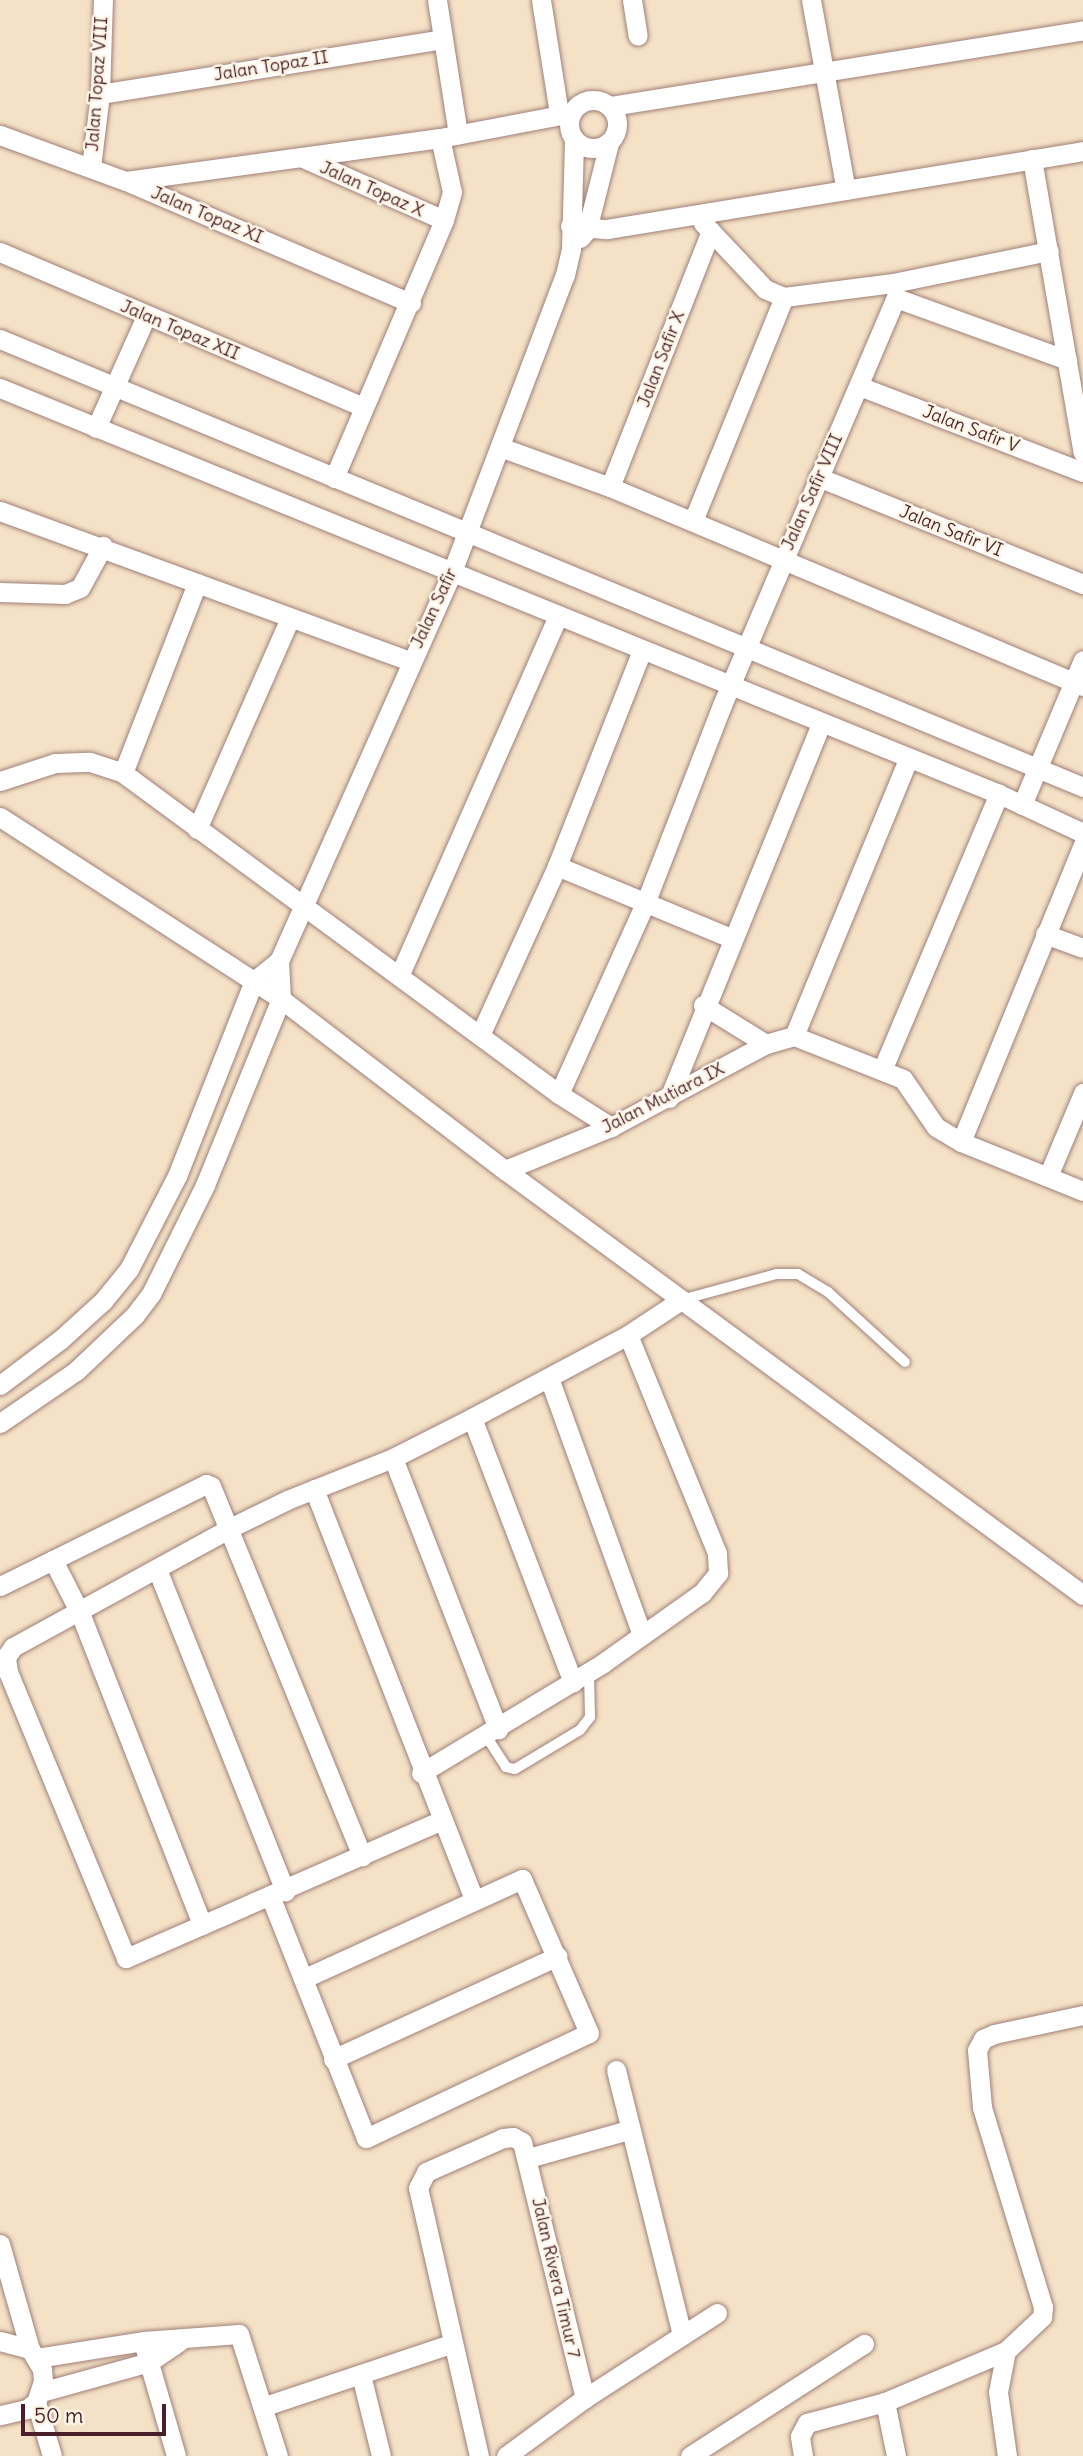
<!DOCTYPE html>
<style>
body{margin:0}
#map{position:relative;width:1083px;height:2456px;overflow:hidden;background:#f5e1c6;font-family:Delius,sans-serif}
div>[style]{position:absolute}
.roads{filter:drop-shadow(0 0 2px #a08078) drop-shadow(0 0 2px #a08078)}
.lane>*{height:10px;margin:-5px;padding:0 5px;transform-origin:5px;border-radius:5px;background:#fff}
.street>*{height:19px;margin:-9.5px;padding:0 9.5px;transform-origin:9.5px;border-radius:9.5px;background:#fff}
.street>.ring{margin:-9.5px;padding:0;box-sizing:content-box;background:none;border:19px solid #fff;border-radius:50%}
span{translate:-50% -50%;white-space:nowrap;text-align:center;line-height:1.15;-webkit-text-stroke:5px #fcf5e5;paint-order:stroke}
.street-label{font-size:18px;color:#4a1f2b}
.scale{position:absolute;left:21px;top:2404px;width:145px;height:32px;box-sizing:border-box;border:4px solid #4a1f2b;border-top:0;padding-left:9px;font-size:21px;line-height:24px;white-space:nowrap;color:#4a1f2b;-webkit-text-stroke:5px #fcf5e5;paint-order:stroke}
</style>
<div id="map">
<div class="roads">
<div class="lane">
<div style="left:681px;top:1300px;width:99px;rotate:-15.2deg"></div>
<div style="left:777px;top:1274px;width:21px"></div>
<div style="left:798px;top:1274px;width:35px;rotate:31deg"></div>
<div style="left:828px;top:1292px;width:104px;rotate:42.3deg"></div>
<div style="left:486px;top:1736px;width:37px;rotate:57deg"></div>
<div style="left:506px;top:1767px;width:9px;rotate:13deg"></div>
<div style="left:515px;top:1769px;width:76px;rotate:-31deg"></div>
<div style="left:580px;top:1730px;width:16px;rotate:-52deg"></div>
<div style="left:590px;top:1717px;width:45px;rotate:-91.3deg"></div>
</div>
<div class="street">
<div style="left:437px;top:0;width:136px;rotate:81.1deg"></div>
<div style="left:541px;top:0;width:115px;rotate:81deg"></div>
<div style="left:632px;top:0;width:36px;rotate:81deg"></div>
<div style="left:811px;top:0;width:193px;rotate:79.6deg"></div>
<div style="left:100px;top:94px;width:347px;rotate:-9.1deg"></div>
<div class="ring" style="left:569px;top:100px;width:29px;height:29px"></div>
<div style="left:611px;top:106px;width:478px;rotate:-9.1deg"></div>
<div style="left:0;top:135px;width:134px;rotate:20.1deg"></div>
<div style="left:126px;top:181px;width:310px;rotate:23.2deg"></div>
<div style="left:301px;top:157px;width:156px;rotate:23.8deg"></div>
<div style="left:1032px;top:159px;width:298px;rotate:80.2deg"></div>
<div style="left:91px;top:167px;width:74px;rotate:-83deg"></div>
<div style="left:100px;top:94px;width:94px;rotate:-88.2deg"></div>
<div style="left:126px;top:181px;width:317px;rotate:-7.8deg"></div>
<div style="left:440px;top:138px;width:133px;rotate:-10.8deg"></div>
<div style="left:703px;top:223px;width:91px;rotate:46.8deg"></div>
<div style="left:765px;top:289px;width:21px;rotate:23deg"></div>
<div style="left:570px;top:226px;width:37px;rotate:5deg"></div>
<div style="left:607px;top:229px;width:482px;rotate:-9.3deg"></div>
<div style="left:580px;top:238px;width:11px;rotate:-49deg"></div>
<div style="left:587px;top:230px;width:90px;rotate:-75.8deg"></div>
<div style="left:0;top:252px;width:392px;rotate:23.1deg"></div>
<div style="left:896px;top:298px;width:182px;rotate:19.9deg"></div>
<div style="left:0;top:339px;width:1172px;rotate:22.47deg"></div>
<div style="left:859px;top:386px;width:240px;rotate:21deg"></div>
<div style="left:0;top:388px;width:1078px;rotate:22.12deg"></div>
<div style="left:999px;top:794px;width:93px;rotate:24.9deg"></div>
<div style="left:96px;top:428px;width:123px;rotate:-65.9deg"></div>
<div style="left:500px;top:447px;width:117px;rotate:20deg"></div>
<div style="left:610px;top:487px;width:513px;rotate:22.82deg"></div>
<div style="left:818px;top:477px;width:286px;rotate:22deg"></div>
<div style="left:334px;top:478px;width:280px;rotate:-66.9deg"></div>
<div style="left:444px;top:220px;width:29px;rotate:-74deg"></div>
<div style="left:452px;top:192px;width:55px;rotate:-102.5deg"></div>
<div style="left:610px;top:487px;width:275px;rotate:-68.5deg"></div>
<div style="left:0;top:511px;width:436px;rotate:20.1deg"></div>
<div style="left:693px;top:521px;width:242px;rotate:-67.9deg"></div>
<div style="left:784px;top:297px;width:110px;rotate:-7.3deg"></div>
<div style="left:893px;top:283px;width:159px;rotate:-11.6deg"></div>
<div style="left:0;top:592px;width:65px;rotate:1.8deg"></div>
<div style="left:65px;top:594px;width:16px;rotate:-22deg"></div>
<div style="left:80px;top:588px;width:48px;rotate:-61.3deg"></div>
<div style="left:123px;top:773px;width:204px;rotate:-68.7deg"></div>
<div style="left:0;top:781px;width:58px;rotate:-18.1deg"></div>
<div style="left:55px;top:763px;width:35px;rotate:-2deg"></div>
<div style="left:90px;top:762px;width:35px;rotate:18deg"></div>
<div style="left:123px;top:773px;width:541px;rotate:36.36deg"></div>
<div style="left:559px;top:1094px;width:62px;rotate:32.4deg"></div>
<div style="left:1022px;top:805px;width:157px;rotate:-67.2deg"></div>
<div style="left:0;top:817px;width:335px;rotate:32.9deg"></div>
<div style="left:281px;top:999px;width:282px;rotate:37.4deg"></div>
<div style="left:505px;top:1170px;width:717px;rotate:36.33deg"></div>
<div style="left:197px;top:829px;width:228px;rotate:-66.2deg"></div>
<div style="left:557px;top:866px;width:188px;rotate:22.5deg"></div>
<div style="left:1045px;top:934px;width:40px;rotate:20.2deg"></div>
<div style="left:400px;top:974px;width:392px;rotate:-66.2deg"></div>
<div style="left:703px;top:1005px;width:74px;rotate:31.8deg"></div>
<div style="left:481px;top:1033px;width:183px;rotate:-65.5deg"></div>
<div style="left:557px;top:866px;width:232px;rotate:-68.5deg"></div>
<div style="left:794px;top:1036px;width:117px;rotate:21.5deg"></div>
<div style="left:903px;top:1079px;width:58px;rotate:55.5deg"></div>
<div style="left:936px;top:1127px;width:29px;rotate:31deg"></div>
<div style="left:961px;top:1142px;width:131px;rotate:21.9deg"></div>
<div style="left:794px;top:1036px;width:300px;rotate:-67.6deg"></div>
<div style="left:883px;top:1068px;width:298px;rotate:-67.1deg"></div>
<div style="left:559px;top:1094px;width:212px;rotate:-65.7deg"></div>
<div style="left:646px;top:901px;width:210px;rotate:-68.8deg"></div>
<div style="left:722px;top:705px;width:443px;rotate:-66.9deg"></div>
<div style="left:669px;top:1098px;width:405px;rotate:-67.9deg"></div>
<div style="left:961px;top:1142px;width:322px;rotate:-67.7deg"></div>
<div style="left:505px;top:1170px;width:114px;rotate:-22.1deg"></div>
<div style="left:611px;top:1127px;width:176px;rotate:-28.2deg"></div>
<div style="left:766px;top:1044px;width:29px;rotate:-16deg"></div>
<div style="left:1049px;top:1174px;width:88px;rotate:-67.2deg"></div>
<div style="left:549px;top:1378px;width:273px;rotate:70.1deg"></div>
<div style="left:0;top:1385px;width:75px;rotate:-36.9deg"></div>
<div style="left:60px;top:1340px;width:58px;rotate:-42.2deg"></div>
<div style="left:103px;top:1301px;width:41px;rotate:-50.9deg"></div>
<div style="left:129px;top:1269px;width:105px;rotate:-62.7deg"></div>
<div style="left:177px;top:1176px;width:210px;rotate:-68.5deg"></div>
<div style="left:254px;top:981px;width:32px;rotate:-39deg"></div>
<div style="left:472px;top:1418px;width:283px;rotate:69.1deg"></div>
<div style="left:0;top:1423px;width:92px;rotate:-34.4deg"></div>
<div style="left:76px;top:1371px;width:81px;rotate:-43.5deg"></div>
<div style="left:135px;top:1315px;width:26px;rotate:-53deg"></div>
<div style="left:151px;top:1294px;width:122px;rotate:-63.6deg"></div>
<div style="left:205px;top:1185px;width:201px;rotate:-67.8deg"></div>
<div style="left:281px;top:999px;width:38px;rotate:-93deg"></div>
<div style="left:279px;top:961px;width:426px;rotate:-66deg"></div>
<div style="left:452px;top:572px;width:318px;rotate:-69.2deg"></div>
<div style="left:565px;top:275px;width:27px;rotate:-77deg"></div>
<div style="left:571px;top:249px;width:110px;rotate:-88.4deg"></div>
<div style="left:393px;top:1458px;width:291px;rotate:68.8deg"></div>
<div style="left:314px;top:1489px;width:441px;rotate:68.7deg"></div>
<div style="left:53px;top:1560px;width:171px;rotate:-26.4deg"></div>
<div style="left:206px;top:1484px;width:5px;rotate:22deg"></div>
<div style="left:211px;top:1486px;width:400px;rotate:67.8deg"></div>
<div style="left:157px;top:1569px;width:347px;rotate:68.3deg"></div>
<div style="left:0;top:1586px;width:59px;rotate:-26.1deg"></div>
<div style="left:53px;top:1560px;width:59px;rotate:63deg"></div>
<div style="left:80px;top:1613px;width:335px;rotate:68.6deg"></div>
<div style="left:421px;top:1773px;width:213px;rotate:-31.1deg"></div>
<div style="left:603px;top:1663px;width:121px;rotate:-35.3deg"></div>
<div style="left:702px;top:1593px;width:26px;rotate:-51deg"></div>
<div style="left:718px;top:1573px;width:20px;rotate:-93deg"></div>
<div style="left:717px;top:1553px;width:235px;rotate:-112.2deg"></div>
<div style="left:442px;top:1820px;width:345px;rotate:156.4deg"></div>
<div style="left:126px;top:1958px;width:309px;rotate:-112.4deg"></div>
<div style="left:8px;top:1672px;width:15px;rotate:-98deg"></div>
<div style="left:6px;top:1657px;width:12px;rotate:-55deg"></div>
<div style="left:13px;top:1647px;width:250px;rotate:-28.7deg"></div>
<div style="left:232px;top:1527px;width:61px;rotate:-26.1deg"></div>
<div style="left:287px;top:1500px;width:114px;rotate:-21.6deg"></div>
<div style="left:393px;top:1458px;width:89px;rotate:-26.9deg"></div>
<div style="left:472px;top:1418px;width:177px;rotate:-28deg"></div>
<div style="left:628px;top:1335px;width:64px;rotate:-33.4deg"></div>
<div style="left:271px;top:1898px;width:258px;rotate:68.4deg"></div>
<div style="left:366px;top:2138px;width:246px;rotate:-25.2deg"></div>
<div style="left:589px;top:2033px;width:168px;rotate:-113.5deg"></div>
<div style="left:522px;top:1879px;width:239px;rotate:155.5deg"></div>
<div style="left:333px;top:2059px;width:247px;rotate:-24.6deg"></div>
<div style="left:616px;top:2070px;width:272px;rotate:76deg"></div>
<div style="left:528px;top:2158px;width:104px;rotate:-15.6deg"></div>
<div style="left:0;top:2244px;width:109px;rotate:74.1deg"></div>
<div style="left:0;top:2341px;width:31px;rotate:15deg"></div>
<div style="left:30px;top:2349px;width:23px;rotate:59deg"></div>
<div style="left:42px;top:2369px;width:12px;rotate:85deg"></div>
<div style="left:43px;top:2381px;width:22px;rotate:108deg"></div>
<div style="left:36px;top:2402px;width:11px;rotate:142deg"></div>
<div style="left:27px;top:2409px;width:28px;rotate:167deg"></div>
<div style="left:145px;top:2349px;width:111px;rotate:73.8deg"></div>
<div style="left:1006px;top:2351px;width:42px;rotate:101deg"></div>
<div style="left:998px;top:2392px;width:65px;rotate:82deg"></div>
<div style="left:37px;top:2358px;width:107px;rotate:-9.1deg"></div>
<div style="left:143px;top:2341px;width:96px;rotate:-4.2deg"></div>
<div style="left:239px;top:2334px;width:128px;rotate:72.3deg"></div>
<div style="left:361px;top:2375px;width:83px;rotate:76.1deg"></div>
<div style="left:41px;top:2392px;width:112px;rotate:-15.5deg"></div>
<div style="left:149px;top:2362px;width:36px;rotate:-34deg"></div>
<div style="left:36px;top:2402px;width:56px;rotate:73.5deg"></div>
<div style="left:885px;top:2402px;width:55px;rotate:78.5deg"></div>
<div style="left:265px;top:2406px;width:198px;rotate:-18.5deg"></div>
<div style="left:479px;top:2456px;width:275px;rotate:-102.8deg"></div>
<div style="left:418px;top:2188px;width:18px;rotate:-63deg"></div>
<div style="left:426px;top:2172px;width:84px;rotate:-23.8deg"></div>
<div style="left:503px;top:2138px;width:10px;rotate:-6deg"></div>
<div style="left:513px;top:2137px;width:10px;rotate:29deg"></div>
<div style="left:522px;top:2142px;width:264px;rotate:76.2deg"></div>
<div style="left:506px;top:2456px;width:98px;rotate:-36.3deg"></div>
<div style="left:585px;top:2398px;width:157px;rotate:-32.8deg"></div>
<div style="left:690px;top:2456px;width:207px;rotate:-32.8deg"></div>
<div style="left:803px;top:2456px;width:20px;rotate:-99deg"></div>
<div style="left:800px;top:2436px;width:15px;rotate:-62deg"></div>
<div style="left:807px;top:2423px;width:81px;rotate:-15.1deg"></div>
<div style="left:885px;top:2402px;width:131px;rotate:-22.9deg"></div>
<div style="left:1006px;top:2351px;width:50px;rotate:-43.4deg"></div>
<div style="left:1042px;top:2317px;width:10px;rotate:-84deg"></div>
<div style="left:1043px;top:2307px;width:209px;rotate:-107deg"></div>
<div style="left:982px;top:2107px;width:57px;rotate:-95deg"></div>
<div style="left:977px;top:2050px;width:13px;rotate:-61deg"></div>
<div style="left:983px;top:2039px;width:12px;rotate:-24deg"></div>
<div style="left:994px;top:2034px;width:91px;rotate:-12.1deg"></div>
</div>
</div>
<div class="street-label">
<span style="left:271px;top:66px;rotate:-9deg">Jalan Topaz II</span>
<span style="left:97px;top:84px;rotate:-86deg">Jalan Topaz VIII</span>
<span style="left:372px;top:189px;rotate:24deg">Jalan Topaz X</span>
<span style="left:207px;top:215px;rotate:23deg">Jalan Topaz XI</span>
<span style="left:180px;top:330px;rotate:23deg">Jalan Topaz XII</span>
<span style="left:661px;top:359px;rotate:-69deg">Jalan Safir X</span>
<span style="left:971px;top:429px;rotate:21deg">Jalan Safir V</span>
<span style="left:812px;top:492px;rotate:-66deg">Jalan Safir VIII</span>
<span style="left:951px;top:531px;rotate:22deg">Jalan Safir VI</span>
<span style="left:434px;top:608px;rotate:-65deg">Jalan Safir</span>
<span style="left:663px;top:1098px;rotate:-27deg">Jalan Mutiara IX</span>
<span style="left:556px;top:2278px;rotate:77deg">Jalan Rivera Timur 7</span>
</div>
<div class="scale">50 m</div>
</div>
